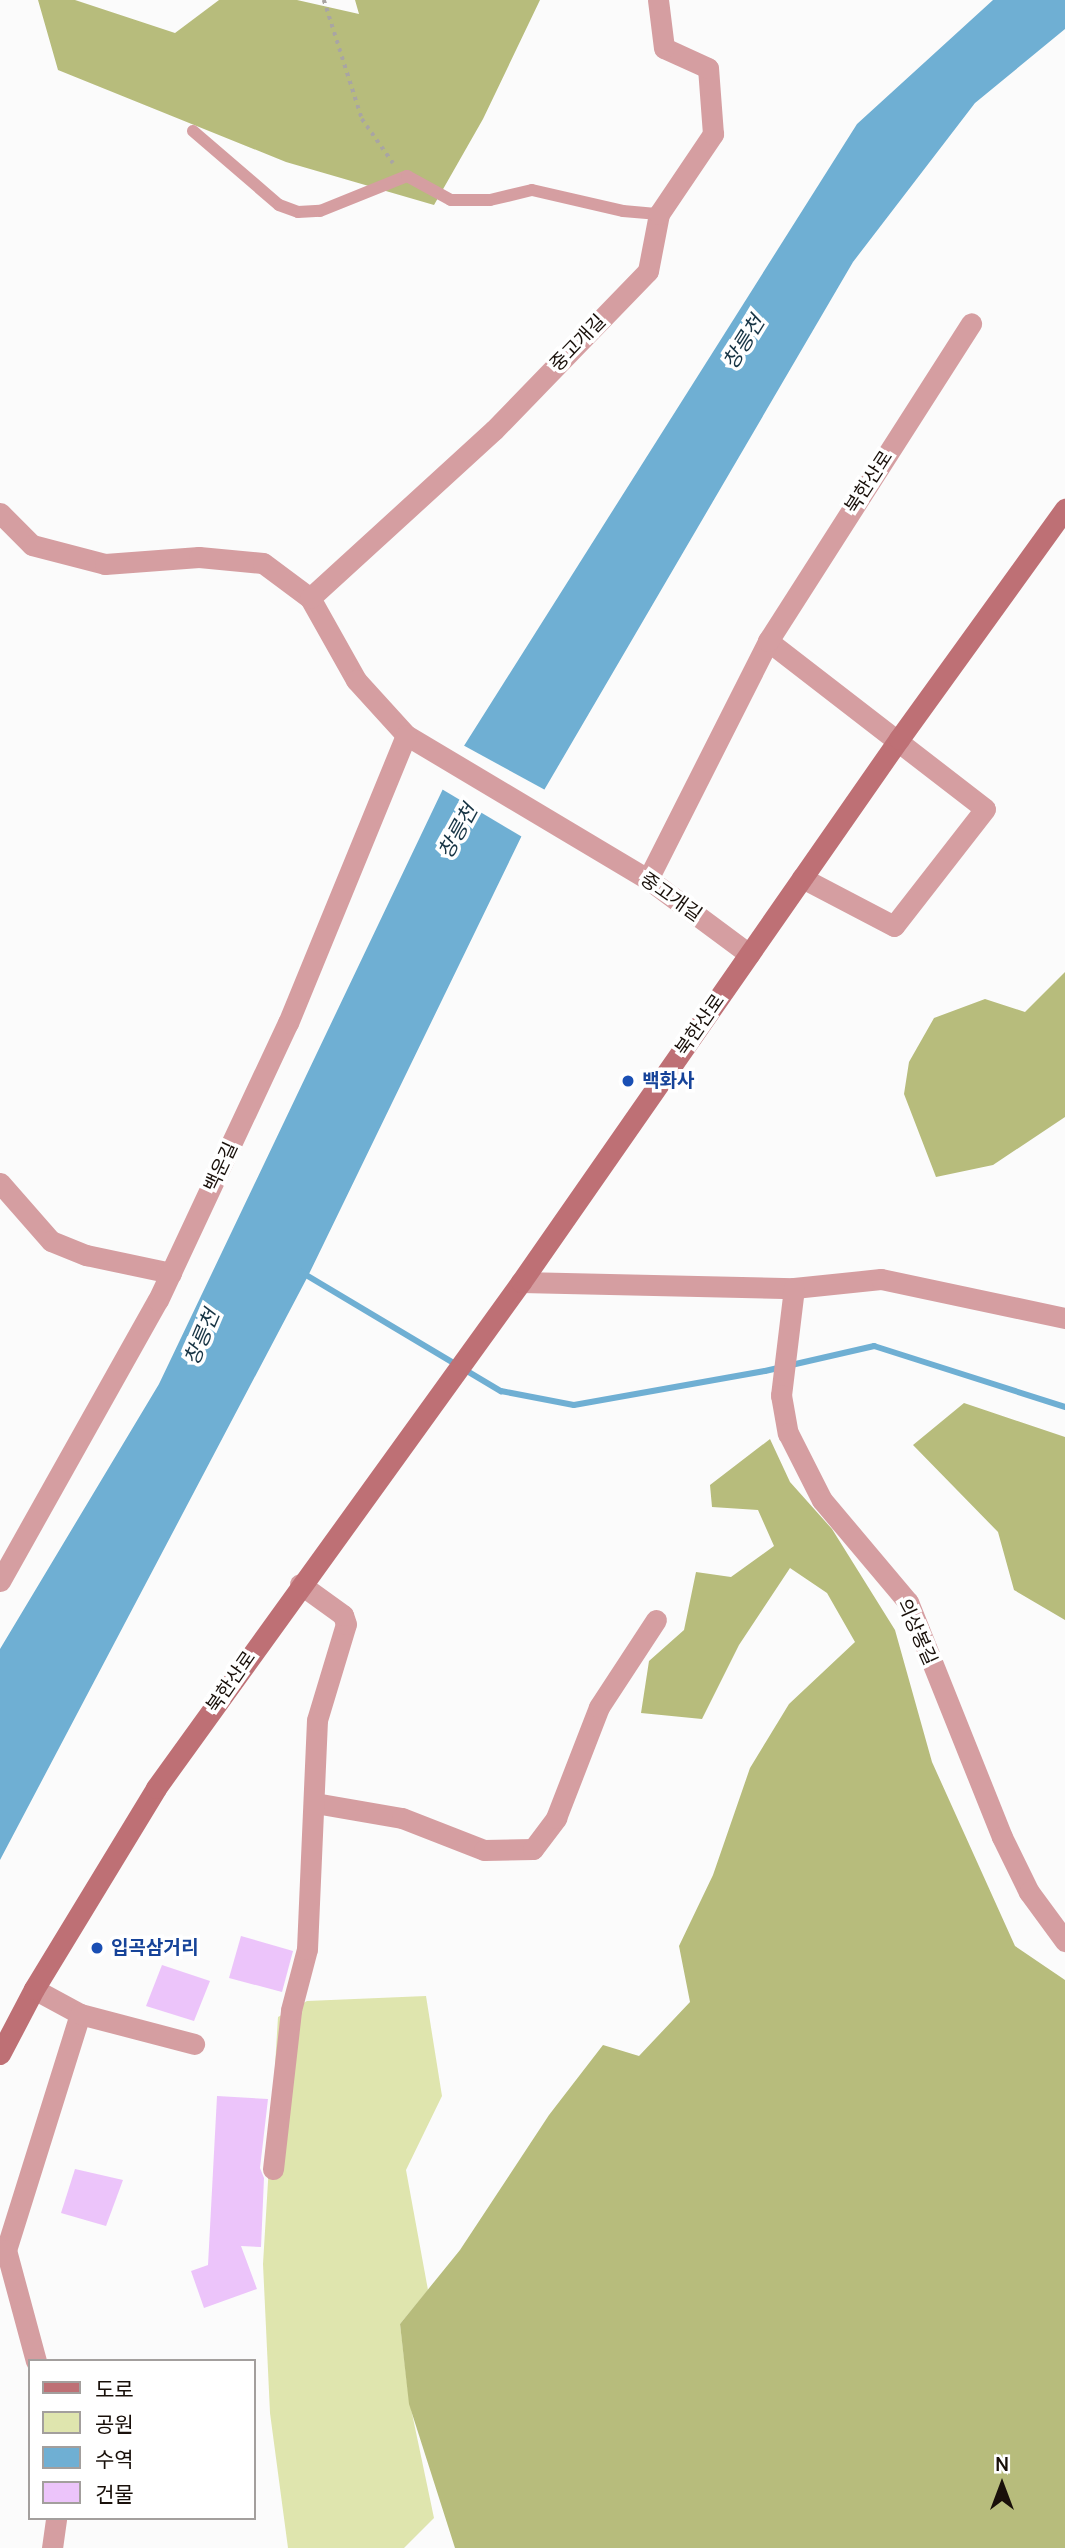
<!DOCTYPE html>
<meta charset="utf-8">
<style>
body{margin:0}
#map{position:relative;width:1065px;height:2548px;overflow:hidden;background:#fbfbfb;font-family:Manrope,"Noto Sans KR",sans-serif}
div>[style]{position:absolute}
.green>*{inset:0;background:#dfe5ae}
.forest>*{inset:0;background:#b7bc7c}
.water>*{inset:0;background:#6fafd3}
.pier>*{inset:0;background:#fbfbfb}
.stream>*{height:6px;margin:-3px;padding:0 3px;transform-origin:3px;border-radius:3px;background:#6fafd3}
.building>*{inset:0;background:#ecc4fa}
.path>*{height:3.5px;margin-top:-1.75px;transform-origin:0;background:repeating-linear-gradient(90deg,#a9a5a3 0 3.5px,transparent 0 8.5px)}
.service>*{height:12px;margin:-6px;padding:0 6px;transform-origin:6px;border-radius:6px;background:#d59ea1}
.minor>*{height:21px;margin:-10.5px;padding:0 10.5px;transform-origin:10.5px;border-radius:10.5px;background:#d59ea1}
.secondary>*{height:21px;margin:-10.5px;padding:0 10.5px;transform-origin:10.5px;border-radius:10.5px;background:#be7075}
.dots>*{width:19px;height:19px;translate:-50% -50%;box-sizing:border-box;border:4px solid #fff;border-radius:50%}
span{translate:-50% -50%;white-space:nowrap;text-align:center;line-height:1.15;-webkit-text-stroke:7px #fff;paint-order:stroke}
.street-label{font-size:19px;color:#19100a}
.transit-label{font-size:19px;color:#164399;font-weight:700}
.left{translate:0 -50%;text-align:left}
.water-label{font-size:21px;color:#173444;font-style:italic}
.legend{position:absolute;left:28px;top:2359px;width:228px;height:161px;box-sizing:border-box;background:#fff;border:2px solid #a39f9d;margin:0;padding:9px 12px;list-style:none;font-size:21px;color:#19100a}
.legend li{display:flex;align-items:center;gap:14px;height:35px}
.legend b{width:35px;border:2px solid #a39f9d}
.north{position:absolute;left:967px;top:2450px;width:70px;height:70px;-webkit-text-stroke:5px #fff;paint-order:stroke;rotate:0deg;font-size:19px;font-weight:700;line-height:28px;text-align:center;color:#19100a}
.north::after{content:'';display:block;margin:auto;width:24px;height:32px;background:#19100a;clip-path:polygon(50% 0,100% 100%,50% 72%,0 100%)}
</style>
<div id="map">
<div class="green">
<div style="clip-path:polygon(426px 1996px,442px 2096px,406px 2170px,428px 2290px,400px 2324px,409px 2399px,434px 2518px,404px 2548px,288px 2548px,270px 2413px,263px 2264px,278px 2017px,307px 2001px)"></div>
</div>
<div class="forest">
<div style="clip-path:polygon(38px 0,75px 0,175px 33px,219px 0,297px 0,359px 14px,355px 0,540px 0,483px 119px,434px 205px,286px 162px,58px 70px)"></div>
<div style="clip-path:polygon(1065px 972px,1065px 1117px,993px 1165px,936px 1177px,904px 1094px,909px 1062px,934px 1018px,985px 999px,1025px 1012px)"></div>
<div style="clip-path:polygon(964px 1403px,1065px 1437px,1065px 1620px,1014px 1590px,998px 1532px,913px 1445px)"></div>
<div style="clip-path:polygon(770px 1439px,790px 1482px,832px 1529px,895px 1630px,932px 1762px,1015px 1946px,1065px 1980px,1065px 2548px,455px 2548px,409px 2404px,400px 2324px,460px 2250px,549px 2115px,603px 2045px,639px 2056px,690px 2002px,679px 1946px,713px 1875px,750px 1768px,789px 1704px,855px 1642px,827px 1593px,790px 1568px,739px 1645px,702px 1719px,641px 1713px,649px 1661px,684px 1630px,696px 1572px,731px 1577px,774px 1546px,758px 1510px,712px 1507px,710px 1485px)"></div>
</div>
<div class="water">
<div style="clip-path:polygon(993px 0,1065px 0,1065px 29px,975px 103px,853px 262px,543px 792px,308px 1276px,0 1860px,0 1649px,159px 1384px,462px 749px,857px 124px)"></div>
</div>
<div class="pier">
<div style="clip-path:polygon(461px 744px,547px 791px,524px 838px,440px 788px)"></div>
</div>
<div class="stream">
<div style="left:301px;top:1272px;width:233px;rotate:30.8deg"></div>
<div style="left:501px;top:1391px;width:74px;rotate:10.9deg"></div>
<div style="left:574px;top:1405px;width:194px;rotate:-10.1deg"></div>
<div style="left:765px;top:1371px;width:112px;rotate:-12.9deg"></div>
<div style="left:874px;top:1346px;width:201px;rotate:17.7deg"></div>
</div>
<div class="building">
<div style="clip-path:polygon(241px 1936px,293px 1951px,282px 1992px,229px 1978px)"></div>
<div style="clip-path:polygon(162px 1965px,210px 1981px,194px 2021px,146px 2006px)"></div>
<div style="clip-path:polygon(217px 2096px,268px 2099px,260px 2168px,264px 2178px,261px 2247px,241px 2246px,257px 2289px,204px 2308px,191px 2271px,208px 2265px)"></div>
<div style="clip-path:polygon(75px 2169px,123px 2180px,106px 2226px,61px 2213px)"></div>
</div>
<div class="path">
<div style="left:324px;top:0;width:125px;rotate:72.3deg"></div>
<div style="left:362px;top:119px;width:54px;rotate:54.8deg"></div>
</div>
<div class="service">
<div style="left:193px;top:131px;width:113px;rotate:40.7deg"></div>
<div style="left:279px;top:205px;width:20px;rotate:20deg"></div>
<div style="left:298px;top:212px;width:22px;rotate:-3deg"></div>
<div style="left:320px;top:211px;width:94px;rotate:-21.9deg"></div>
<div style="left:407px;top:176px;width:50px;rotate:28.6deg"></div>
<div style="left:451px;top:200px;width:39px"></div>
<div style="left:490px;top:200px;width:43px;rotate:-13.4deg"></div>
<div style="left:532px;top:190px;width:93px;rotate:13deg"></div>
<div style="left:623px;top:211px;width:36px;rotate:5deg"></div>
</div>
<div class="minor">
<div style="left:0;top:513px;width:45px;rotate:45deg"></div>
<div style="left:32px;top:545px;width:75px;rotate:14.6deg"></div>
<div style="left:105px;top:564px;width:94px;rotate:-4.3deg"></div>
<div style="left:199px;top:557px;width:64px;rotate:5.4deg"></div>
<div style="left:263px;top:563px;width:59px;rotate:36.7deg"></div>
<div style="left:310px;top:598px;width:94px;rotate:60.7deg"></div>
<div style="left:356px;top:680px;width:74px;rotate:47.7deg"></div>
<div style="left:406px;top:735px;width:282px;rotate:30.8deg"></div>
<div style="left:648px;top:879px;width:126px;rotate:36.6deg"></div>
<div style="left:310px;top:598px;width:249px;rotate:-42.4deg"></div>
<div style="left:494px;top:430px;width:221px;rotate:-45.9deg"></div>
<div style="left:648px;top:271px;width:58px;rotate:-79.1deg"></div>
<div style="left:659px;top:214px;width:97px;rotate:-56deg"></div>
<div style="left:713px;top:134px;width:66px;rotate:-94.3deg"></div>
<div style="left:708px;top:68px;width:48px;rotate:-155.6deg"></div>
<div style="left:664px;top:48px;width:48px;rotate:-97.1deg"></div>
<div style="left:768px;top:641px;width:274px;rotate:37.7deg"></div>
<div style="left:985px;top:809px;width:148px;rotate:127.9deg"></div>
<div style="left:894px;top:926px;width:104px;rotate:-152.4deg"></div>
<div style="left:648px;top:879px;width:267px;rotate:-63.2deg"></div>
<div style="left:768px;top:641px;width:377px;rotate:-57.4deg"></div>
<div style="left:0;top:1183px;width:77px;rotate:48.7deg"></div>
<div style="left:51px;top:1241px;width:38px;rotate:22deg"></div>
<div style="left:86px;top:1255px;width:87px;rotate:12deg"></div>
<div style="left:521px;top:1282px;width:273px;rotate:1.3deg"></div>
<div style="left:794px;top:1288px;width:87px;rotate:-5.9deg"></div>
<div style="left:881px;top:1279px;width:188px;rotate:12deg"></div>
<div style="left:794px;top:1288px;width:108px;rotate:96.9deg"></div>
<div style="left:781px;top:1395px;width:39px;rotate:80deg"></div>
<div style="left:788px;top:1433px;width:75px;rotate:63.1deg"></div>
<div style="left:822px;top:1500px;width:133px;rotate:49.9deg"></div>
<div style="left:908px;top:1602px;width:253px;rotate:68.2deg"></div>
<div style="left:1002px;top:1837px;width:61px;rotate:63.9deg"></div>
<div style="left:1029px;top:1892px;width:61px;rotate:53.7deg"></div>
<div style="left:0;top:1581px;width:322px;rotate:-60.7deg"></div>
<div style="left:158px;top:1300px;width:306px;rotate:-64.9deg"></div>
<div style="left:288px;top:1023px;width:311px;rotate:-67.7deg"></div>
<div style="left:315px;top:1803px;width:88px;rotate:9.8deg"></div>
<div style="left:402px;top:1818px;width:88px;rotate:21.3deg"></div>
<div style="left:484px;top:1850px;width:49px;rotate:-1.2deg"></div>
<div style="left:533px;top:1849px;width:39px;rotate:-53deg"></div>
<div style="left:556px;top:1818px;width:119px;rotate:-68.8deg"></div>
<div style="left:599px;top:1707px;width:104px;rotate:-56.8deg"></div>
<div style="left:34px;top:1989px;width:52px;rotate:28.5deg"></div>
<div style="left:80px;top:2014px;width:247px;rotate:107.4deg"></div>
<div style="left:6px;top:2250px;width:115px;rotate:74.9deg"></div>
<div style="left:80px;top:2014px;width:118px;rotate:14.7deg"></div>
<div style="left:273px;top:2169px;width:160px;rotate:-83.5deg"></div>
<div style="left:291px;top:2010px;width:63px;rotate:-75.3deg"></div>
<div style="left:307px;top:1949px;width:229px;rotate:-87.5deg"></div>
<div style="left:317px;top:1720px;width:100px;rotate:-73.2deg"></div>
<div style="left:346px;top:1624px;width:9px;rotate:-108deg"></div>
<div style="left:343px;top:1615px;width:53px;rotate:-144.2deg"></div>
<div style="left:52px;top:2548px;width:30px;rotate:-82deg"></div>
</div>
<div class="secondary">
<div style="left:0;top:2054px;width:73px;rotate:-62.4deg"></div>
<div style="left:34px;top:1989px;width:235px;rotate:-58.7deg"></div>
<div style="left:156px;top:1788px;width:624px;rotate:-54.2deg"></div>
<div style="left:521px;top:1282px;width:662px;rotate:-55.16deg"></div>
<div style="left:899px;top:739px;width:284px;rotate:-54.2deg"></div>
</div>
<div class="dots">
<div style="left:628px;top:1081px;background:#1a4fb4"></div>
<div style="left:97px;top:1948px;background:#1a4fb4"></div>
</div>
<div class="street-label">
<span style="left:578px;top:343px;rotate:-46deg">중고개길</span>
<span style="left:869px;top:482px;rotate:-57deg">북한산로</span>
<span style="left:671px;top:897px;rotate:35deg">중고개길</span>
<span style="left:700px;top:1025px;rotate:-55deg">북한산로</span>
<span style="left:221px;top:1167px;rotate:-65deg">백운길</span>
<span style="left:917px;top:1632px;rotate:66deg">의상봉길</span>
<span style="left:231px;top:1682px;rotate:-55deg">북한산로</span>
</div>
<div class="transit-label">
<span class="left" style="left:642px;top:1081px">백화사</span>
<span class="left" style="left:111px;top:1948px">입곡삼거리</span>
</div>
<div class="water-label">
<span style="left:743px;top:342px;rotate:-58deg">창릉천</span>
<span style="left:457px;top:831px;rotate:-61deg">창릉천</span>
<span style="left:201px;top:1337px;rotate:-67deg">창릉천</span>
</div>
<ul class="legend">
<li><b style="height:9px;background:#be7075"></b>도로</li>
<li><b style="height:19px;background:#dfe5ae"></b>공원</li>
<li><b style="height:19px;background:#6fafd3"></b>수역</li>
<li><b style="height:19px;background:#ecc4fa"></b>건물</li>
</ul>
<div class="north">N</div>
</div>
